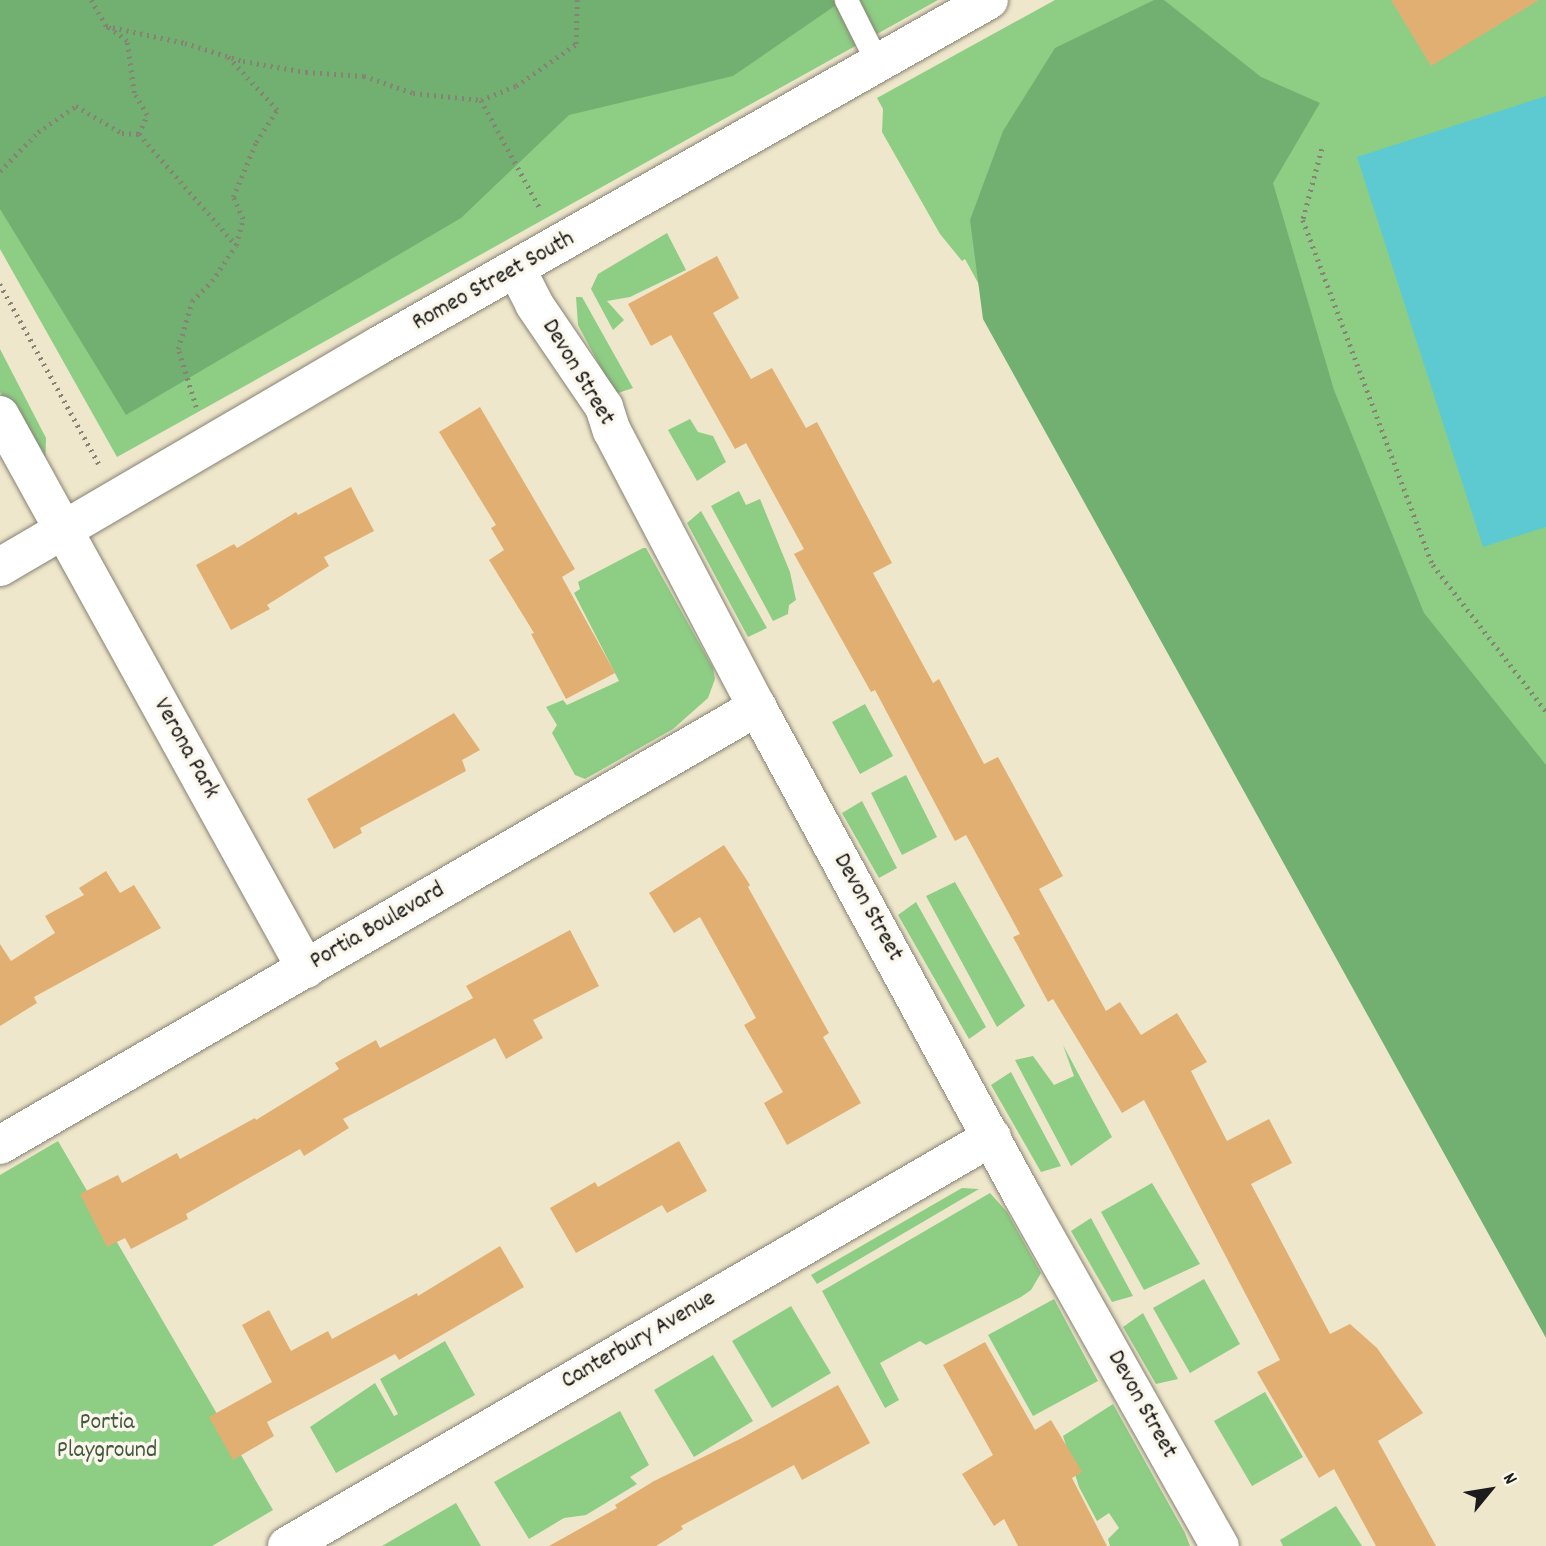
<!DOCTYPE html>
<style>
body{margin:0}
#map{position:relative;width:1546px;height:1546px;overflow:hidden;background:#efe7cb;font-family:Dekko,sans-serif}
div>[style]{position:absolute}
.green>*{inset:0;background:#8ecd84}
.forest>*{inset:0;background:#72b072}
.water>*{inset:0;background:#5dcad2}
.building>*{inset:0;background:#e2af73}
.path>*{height:4.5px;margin-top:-2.25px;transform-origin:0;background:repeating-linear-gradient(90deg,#868274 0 2px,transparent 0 7px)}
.roads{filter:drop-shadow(0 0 2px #868274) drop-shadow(0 0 2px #868274)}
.service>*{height:23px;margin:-11.5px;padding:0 11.5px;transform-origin:11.5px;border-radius:11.5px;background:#fff}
.minor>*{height:38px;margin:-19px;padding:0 19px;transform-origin:19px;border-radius:19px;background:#fff}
.tertiary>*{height:38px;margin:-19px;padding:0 19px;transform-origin:19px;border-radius:19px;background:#fff}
.secondary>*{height:38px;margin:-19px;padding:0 19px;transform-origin:19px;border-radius:19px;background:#fff}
span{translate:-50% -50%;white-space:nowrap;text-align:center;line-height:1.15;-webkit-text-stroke:7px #fbf7ec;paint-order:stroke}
.street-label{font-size:24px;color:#1c1c1c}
.park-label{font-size:24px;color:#445a40}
.north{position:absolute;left:1455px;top:1455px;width:70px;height:70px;-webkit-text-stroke:5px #fbf7ec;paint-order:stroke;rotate:60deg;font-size:19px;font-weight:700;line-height:28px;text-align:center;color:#1c1c1c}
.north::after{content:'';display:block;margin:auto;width:24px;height:32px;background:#1c1c1c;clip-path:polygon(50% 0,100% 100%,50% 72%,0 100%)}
</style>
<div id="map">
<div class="green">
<div style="clip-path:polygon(0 0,938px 0,117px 457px,0 249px)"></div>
<div style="clip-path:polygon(1055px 0,1546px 0,1546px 1322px,965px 259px,962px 261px,940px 234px,882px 132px,883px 109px,877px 98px)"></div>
<div style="clip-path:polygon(667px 233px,686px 270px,630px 297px,607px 301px,624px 320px,613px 330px,591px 289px,598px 274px)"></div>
<div style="clip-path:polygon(576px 297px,582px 297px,633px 388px,615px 394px,578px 325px)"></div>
<div style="clip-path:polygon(0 349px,46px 438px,45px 472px,0 392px)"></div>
<div style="clip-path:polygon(690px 419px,698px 432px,713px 436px,726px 462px,697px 481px,668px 430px)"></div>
<div style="clip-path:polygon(739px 491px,746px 505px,760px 499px,790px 572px,796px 600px,789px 605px,788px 614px,773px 621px,711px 506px)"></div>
<div style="clip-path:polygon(701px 511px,767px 628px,748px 637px,687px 523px)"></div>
<div style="clip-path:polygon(643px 548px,646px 548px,713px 668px,715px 679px,708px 698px,673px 729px,585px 779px,575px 775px,552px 733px,557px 725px,546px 707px,563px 700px,567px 705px,619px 681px,574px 593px,580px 589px,578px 582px)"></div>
<div style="clip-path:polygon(865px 704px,893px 756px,860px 774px,832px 722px)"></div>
<div style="clip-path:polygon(906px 775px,937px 837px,902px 855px,871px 793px)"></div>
<div style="clip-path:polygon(862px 801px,897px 868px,879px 878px,842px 813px)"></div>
<div style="clip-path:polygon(955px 882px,1025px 1006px,997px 1027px,926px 896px)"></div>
<div style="clip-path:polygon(916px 902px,986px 1027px,969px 1039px,898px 915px)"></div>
<div style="clip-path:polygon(1063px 1045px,1112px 1137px,1071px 1166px,1015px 1060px,1033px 1056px,1054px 1085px,1074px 1076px)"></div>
<div style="clip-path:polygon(1011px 1072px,1061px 1166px,1041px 1172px,991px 1085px)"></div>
<div style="clip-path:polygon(58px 1141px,273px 1510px,212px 1546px,0 1546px,0 1175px)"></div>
<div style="clip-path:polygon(1152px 1183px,1200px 1264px,1144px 1290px,1101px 1212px)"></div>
<div style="clip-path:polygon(962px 1188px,979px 1189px,817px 1284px,811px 1275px)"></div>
<div style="clip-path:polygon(990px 1193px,1007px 1212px,1041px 1273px,1031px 1290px,1021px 1297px,926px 1345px,920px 1341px,880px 1363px,899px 1400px,885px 1408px,822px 1291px)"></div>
<div style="clip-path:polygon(1091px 1218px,1133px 1296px,1112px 1302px,1071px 1231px)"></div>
<div style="clip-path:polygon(1204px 1279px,1240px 1344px,1190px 1373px,1153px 1308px)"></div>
<div style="clip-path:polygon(1054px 1299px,1098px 1381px,1033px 1416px,988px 1335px)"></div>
<div style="clip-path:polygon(791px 1306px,831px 1373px,772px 1408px,732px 1341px)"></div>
<div style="clip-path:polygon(1143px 1313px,1178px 1379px,1156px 1384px,1123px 1327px)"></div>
<div style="clip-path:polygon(445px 1341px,475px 1395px,336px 1473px,310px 1427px,375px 1383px,394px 1416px,398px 1414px,380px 1379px)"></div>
<div style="clip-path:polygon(713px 1355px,753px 1421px,694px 1457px,654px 1390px)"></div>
<div style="clip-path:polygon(1265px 1392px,1303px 1457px,1252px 1486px,1214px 1421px)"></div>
<div style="clip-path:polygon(1113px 1404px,1185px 1533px,1190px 1546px,1110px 1546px,1108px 1539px,1119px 1528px,1109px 1513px,1097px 1521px,1079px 1487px,1063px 1436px)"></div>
<div style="clip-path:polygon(620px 1411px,649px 1465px,630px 1477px,637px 1484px,586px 1515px,564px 1518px,529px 1539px,494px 1482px)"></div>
<div style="clip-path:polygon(456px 1503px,481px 1546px,382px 1546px)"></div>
<div style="clip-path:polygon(1336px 1506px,1362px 1546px,1283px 1546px,1280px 1540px)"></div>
</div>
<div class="forest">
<div style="clip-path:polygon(0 0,832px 0,839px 3px,733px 76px,569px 115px,461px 218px,126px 415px,0 209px)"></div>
<div style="clip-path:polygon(1154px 0,1164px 0,1261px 77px,1320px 103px,1273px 183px,1334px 390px,1424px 613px,1546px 765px,1546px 1338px,983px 319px,970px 220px,1003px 131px,1055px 48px)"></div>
</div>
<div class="water">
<div style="clip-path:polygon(1546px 96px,1546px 527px,1483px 547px,1357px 157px)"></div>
</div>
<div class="building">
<div style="clip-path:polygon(1391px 0,1539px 0,1431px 66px)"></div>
<div style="clip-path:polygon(717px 256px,739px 298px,713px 313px,751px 379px,772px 368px,806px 428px,817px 422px,892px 563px,873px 573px,933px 683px,939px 679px,984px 764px,998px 757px,1063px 876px,1039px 889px,1106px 1011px,1120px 1002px,1141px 1035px,1177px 1013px,1207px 1062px,1191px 1071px,1227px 1141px,1269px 1119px,1292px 1163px,1251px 1184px,1330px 1334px,1350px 1324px,1377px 1348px,1423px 1413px,1378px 1441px,1436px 1546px,1376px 1546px,1334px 1469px,1319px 1478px,1257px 1372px,1280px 1360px,1144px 1100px,1122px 1113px,1053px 999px,1048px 1002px,1013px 937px,1020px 934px,966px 835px,955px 841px,875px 690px,871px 692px,794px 554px,804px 549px,746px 443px,735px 449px,671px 335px,651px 346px,628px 304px)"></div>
<div style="clip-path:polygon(480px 407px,575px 569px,562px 577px,615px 673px,566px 699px,531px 634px,534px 633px,489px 560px,504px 550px,491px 528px,496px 525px,439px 432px)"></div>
<div style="clip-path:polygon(351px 487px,374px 531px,324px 557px,329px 566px,267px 605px,270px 609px,231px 630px,196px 565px,234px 544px,237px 548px,296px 512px,298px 515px)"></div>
<div style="clip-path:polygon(454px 713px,480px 750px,462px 760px,466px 771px,360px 828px,362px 833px,334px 849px,307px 799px)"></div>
<div style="clip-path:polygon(724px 845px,750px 885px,748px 887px,829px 1033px,823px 1037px,861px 1103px,787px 1145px,764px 1103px,783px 1092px,744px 1025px,756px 1018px,700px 917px,674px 933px,649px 893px)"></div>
<div style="clip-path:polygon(106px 871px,120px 893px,134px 885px,161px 928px,34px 997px,37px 1003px,0 1026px,0 944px,11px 961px,55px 933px,45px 916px,84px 895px,79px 888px)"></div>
<div style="clip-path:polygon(570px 930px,599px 986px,533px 1020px,543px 1038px,506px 1059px,495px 1038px,343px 1119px,349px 1128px,304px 1156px,300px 1149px,186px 1214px,188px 1219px,131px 1249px,125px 1238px,107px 1247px,80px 1194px,118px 1175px,122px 1183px,177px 1153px,180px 1159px,255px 1118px,256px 1120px,339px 1069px,335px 1063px,376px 1040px,380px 1048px,473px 998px,466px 986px)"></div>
<div style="clip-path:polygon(679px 1141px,707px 1191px,667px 1213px,662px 1205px,576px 1253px,550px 1208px,595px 1182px,598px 1187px)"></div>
<div style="clip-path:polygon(500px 1246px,524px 1287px,399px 1360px,395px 1354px,267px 1422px,274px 1436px,233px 1460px,209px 1417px,272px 1382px,242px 1325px,269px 1310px,291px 1351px,328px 1331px,332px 1339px,417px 1293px,418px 1296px)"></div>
<div style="clip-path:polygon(985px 1342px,1035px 1430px,1051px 1420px,1082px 1472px,1072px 1478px,1107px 1546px,1018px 1546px,1004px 1519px,994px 1526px,962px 1474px,993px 1455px,943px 1365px)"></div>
<div style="clip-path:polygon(838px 1385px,870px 1443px,802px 1480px,794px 1465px,681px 1526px,683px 1529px,656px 1546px,549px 1546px,617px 1508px,615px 1505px,654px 1481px,742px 1438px)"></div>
</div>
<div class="path">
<div style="left:106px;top:26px;width:81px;rotate:12.1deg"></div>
<div style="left:185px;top:43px;width:61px;rotate:17.2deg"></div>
<div style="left:243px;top:61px;width:64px;rotate:9.9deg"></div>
<div style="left:306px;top:72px;width:58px;rotate:3.9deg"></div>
<div style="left:364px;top:76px;width:52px;rotate:19.1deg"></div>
<div style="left:413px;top:93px;width:68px;rotate:5.9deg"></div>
<div style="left:481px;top:100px;width:125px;rotate:61.4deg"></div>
<div style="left:481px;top:100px;width:38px;rotate:-22deg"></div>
<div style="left:516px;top:86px;width:73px;rotate:-35deg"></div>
<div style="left:576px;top:44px;width:44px;rotate:-88.7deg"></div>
<div style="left:139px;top:134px;width:147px;rotate:48.9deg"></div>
<div style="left:1322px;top:149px;width:73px;rotate:105deg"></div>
<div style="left:1303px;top:220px;width:369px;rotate:69.4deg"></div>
<div style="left:1433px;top:565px;width:185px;rotate:52.3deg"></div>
<div style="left:0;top:171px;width:54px;rotate:-45.7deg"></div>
<div style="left:38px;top:132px;width:46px;rotate:-34.4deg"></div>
<div style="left:76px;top:106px;width:53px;rotate:30.4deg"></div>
<div style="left:122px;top:133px;width:17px;rotate:3deg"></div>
<div style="left:139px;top:134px;width:21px;rotate:-67deg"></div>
<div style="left:147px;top:115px;width:26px;rotate:-121deg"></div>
<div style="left:134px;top:93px;width:52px;rotate:-97.7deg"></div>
<div style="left:127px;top:41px;width:26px;rotate:-144deg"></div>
<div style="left:106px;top:26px;width:30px;rotate:-120deg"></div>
<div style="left:0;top:284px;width:205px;rotate:61.2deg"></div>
<div style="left:196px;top:407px;width:61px;rotate:-107.2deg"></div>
<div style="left:178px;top:349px;width:50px;rotate:-73.7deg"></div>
<div style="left:192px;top:301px;width:28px;rotate:-45deg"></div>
<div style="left:212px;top:281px;width:43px;rotate:-56.3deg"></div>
<div style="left:236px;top:245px;width:27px;rotate:-75deg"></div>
<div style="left:243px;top:219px;width:24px;rotate:-114deg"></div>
<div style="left:233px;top:197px;width:60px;rotate:-67.3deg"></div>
<div style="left:256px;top:142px;width:38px;rotate:-57deg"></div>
<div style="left:277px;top:110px;width:72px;rotate:-132.8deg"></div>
</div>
<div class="roads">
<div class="service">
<div style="left:846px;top:0;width:72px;rotate:63.4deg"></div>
</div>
<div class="minor">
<div style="left:0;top:415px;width:633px;rotate:61.09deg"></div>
<div style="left:0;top:1145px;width:875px;rotate:-30.05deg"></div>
<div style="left:287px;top:1546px;width:815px;rotate:-30.12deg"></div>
</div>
<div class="tertiary">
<div style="left:517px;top:270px;width:38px;rotate:63deg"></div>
<div style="left:534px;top:304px;width:125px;rotate:55.8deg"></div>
<div style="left:604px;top:407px;width:25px;rotate:72deg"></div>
<div style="left:612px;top:431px;width:312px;rotate:62.3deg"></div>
<div style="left:757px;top:707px;width:558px;rotate:61.5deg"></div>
<div style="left:1023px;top:1197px;width:401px;rotate:60.6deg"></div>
</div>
<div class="secondary">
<div style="left:0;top:567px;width:438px;rotate:-30.3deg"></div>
<div style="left:378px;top:346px;width:702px;rotate:-29.52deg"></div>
</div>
</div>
<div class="street-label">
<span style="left:494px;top:282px;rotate:-29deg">Romeo Street South</span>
<span style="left:577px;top:373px;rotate:59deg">Devon Street</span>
<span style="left:185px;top:749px;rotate:61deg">Verona Park</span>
<span style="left:867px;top:908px;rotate:61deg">Devon Street</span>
<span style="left:378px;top:927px;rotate:-30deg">Portia Boulevard</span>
<span style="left:639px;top:1341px;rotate:-30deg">Canterbury Avenue</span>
<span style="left:1141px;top:1405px;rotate:61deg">Devon Street</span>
</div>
<div class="park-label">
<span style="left:107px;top:1438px">Portia<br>Playground</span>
</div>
<div class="north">N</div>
</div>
